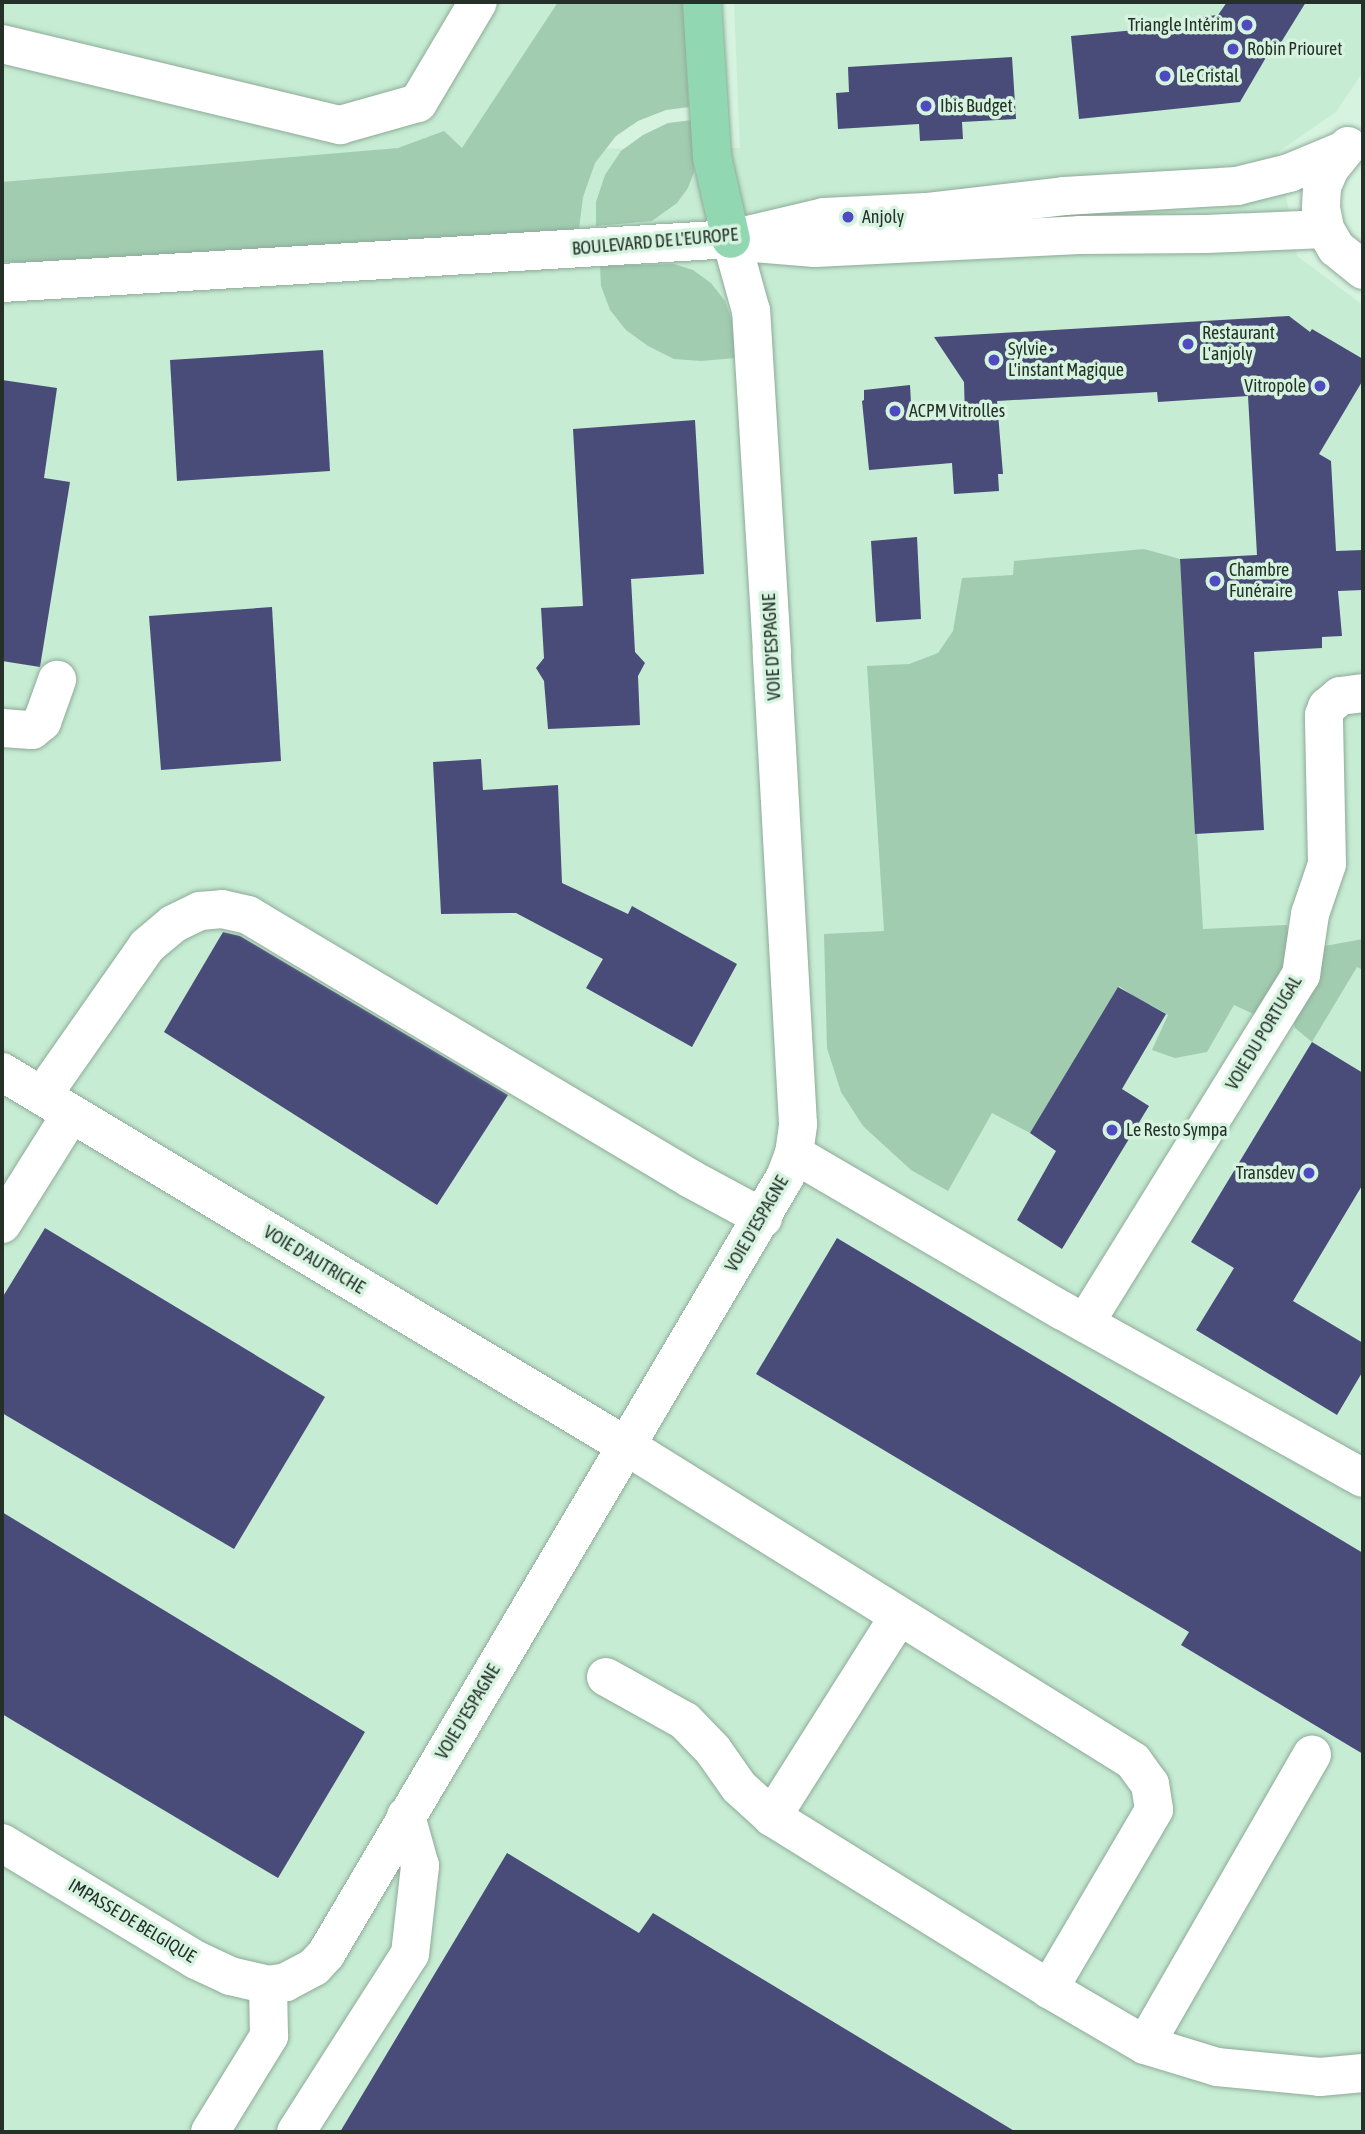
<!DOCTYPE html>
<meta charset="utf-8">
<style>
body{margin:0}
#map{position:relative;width:1365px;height:2134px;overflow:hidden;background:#d5f3df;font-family:"Asap Condensed",sans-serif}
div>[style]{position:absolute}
.built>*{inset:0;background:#c6ecd3}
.green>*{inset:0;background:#a1ccb0}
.building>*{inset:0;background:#494c79}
.roads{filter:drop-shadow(0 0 2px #8eaa98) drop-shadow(0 0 2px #8eaa98)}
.minor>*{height:38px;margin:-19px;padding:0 19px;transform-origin:19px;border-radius:19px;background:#fff}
.major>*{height:38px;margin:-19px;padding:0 19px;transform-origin:19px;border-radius:19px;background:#91d8b2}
.dots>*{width:19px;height:19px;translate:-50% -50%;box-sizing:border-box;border:4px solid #d5f3df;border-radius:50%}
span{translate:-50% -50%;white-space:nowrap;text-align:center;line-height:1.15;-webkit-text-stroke:7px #d5f3df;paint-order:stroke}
.poi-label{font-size:18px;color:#253029}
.right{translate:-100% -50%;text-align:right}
.left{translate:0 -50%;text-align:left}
.street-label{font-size:18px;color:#253029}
.frame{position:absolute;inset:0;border:4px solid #253029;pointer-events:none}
</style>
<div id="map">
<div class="built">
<div style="clip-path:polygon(2px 2px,558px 2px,463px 149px,740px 148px,734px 2px,1363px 2px,1363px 72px,1336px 112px,1278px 152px,1297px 256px,1363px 305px,1363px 2132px,2px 2132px)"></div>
</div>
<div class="green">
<div style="clip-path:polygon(558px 2px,683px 2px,689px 107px,666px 110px,638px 121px,616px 136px,595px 163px,583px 197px,579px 229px,59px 262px,2px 262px,2px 182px,398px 148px,444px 131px,462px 148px)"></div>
<div style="clip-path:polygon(692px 120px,694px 172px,688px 188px,677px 203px,652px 221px,596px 226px,596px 202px,605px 175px,621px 151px,643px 135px,668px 123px)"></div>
<div style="clip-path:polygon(674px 264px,693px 270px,711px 283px,725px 301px,732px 321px,735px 358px,701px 361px,674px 359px,648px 346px,626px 330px,610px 310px,601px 286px,600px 266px)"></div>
<div style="clip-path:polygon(1144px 549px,1180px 559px,1203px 929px,1287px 925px,1291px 955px,1260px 1017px,1234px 1005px,1207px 1052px,1175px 1058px,1152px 1050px,1168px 1015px,1151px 1005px,1149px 1007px,1119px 986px,1030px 1133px,992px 1113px,948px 1191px,911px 1170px,863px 1126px,841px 1092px,827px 1048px,824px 934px,884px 931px,867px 666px,909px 664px,938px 653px,953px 631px,962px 578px,1013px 575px,1014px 561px)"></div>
<div style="clip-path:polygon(1363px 939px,1363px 970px,1357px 967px,1312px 1042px,1295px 1028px,1292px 1017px,1319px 947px)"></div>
</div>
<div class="building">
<div style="clip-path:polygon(1227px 2px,1306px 2px,1272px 57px,1268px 54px,1240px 102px,1079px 119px,1071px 36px,1200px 24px,1199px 17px,1218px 15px)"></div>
<div style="clip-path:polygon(1012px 57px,1016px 119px,962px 122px,963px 139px,920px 141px,919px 124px,838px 129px,836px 93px,849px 92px,848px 67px)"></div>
<div style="clip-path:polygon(1289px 316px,1310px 332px,1312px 329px,1363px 359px,1363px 380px,1319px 454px,1331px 461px,1336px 551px,1363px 550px,1363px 590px,1338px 591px,1342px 636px,1322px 637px,1322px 648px,1254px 652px,1264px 830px,1195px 834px,1180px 559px,1257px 555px,1248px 396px,1158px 402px,1157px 392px,997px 401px,1003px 474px,998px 474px,999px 491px,954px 494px,952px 463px,869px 470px,862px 401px,864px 400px,864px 390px,910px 385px,912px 421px,965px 418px,964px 382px,934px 337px)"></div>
<div style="clip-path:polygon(323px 350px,330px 471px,177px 481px,170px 360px)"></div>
<div style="clip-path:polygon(2px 380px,57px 388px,44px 478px,70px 482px,40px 667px,2px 661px)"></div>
<div style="clip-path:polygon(695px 420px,704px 574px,631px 579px,635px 652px,645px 663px,638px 676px,640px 725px,548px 729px,544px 681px,536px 668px,544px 658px,541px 608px,583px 606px,573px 429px)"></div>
<div style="clip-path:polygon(917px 537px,921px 619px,876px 622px,871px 541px)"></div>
<div style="clip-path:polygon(272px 607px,281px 761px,161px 770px,149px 616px)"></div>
<div style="clip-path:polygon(481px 759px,483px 790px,558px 785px,562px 883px,628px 914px,632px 906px,737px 964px,692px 1047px,586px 988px,603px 959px,516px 913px,441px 914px,433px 762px)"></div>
<div style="clip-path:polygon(223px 932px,240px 936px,508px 1095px,437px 1205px,164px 1032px)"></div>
<div style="clip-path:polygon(1118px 987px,1166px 1014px,1122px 1089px,1149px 1106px,1062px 1249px,1017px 1220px,1056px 1151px,1030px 1133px)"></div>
<div style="clip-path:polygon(1312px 1042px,1363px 1073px,1363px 1184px,1293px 1301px,1363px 1343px,1363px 1371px,1337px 1415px,1196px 1330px,1234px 1268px,1191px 1242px)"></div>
<div style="clip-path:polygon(45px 1228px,325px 1397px,234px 1549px,2px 1413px,2px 1298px)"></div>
<div style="clip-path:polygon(837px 1238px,1363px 1553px,1363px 1754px,1181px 1645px,1189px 1632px,756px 1374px)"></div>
<div style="clip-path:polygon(2px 1512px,365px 1732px,278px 1878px,2px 1714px)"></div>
<div style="clip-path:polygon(507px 1853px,639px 1933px,653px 1913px,1016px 2132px,340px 2132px)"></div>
</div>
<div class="roads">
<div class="minor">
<div style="left:2px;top:44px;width:348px;rotate:13.5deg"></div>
<div style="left:340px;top:125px;width:81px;rotate:-15.8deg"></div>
<div style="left:418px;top:103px;width:117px;rotate:-59.3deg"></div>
<div style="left:1348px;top:146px;width:28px;rotate:129deg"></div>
<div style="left:1330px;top:168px;width:21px;rotate:113deg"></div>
<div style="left:1322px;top:187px;width:21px;rotate:93deg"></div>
<div style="left:1321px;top:208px;width:21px;rotate:79deg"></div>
<div style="left:1325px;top:229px;width:22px;rotate:60deg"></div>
<div style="left:1336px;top:248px;width:35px;rotate:39deg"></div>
<div style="left:754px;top:243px;width:61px;rotate:4.7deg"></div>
<div style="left:815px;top:248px;width:264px;rotate:-2.8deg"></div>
<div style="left:1079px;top:235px;width:127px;rotate:-0.5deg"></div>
<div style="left:1206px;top:234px;width:119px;rotate:-2.4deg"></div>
<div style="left:2px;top:283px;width:730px;rotate:-3.45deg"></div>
<div style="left:731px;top:239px;width:96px;rotate:-13.3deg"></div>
<div style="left:824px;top:217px;width:102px;rotate:-2.8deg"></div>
<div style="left:926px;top:212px;width:139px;rotate:-6.6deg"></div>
<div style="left:1064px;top:196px;width:173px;rotate:-3.3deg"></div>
<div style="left:1237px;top:186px;width:54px;rotate:-14deg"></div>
<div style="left:1289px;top:173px;width:57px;rotate:-22.5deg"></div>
<div style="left:2px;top:728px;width:30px;rotate:4deg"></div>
<div style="left:32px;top:730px;width:13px;rotate:-39deg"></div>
<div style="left:42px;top:722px;width:45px;rotate:-70.3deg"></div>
<div style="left:2px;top:1072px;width:730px;rotate:30.92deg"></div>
<div style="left:628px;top:1447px;width:595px;rotate:31.87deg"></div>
<div style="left:1133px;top:1761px;width:29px;rotate:54deg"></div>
<div style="left:1150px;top:1784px;width:26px;rotate:81deg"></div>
<div style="left:1154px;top:1810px;width:208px;rotate:120.4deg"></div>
<div style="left:1049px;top:1989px;width:111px;rotate:30.3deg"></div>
<div style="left:1145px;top:2045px;width:75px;rotate:17deg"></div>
<div style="left:1217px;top:2067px;width:103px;rotate:5.5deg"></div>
<div style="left:1320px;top:2077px;width:43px;rotate:-5.3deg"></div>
<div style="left:42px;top:1096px;width:183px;rotate:-55deg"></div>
<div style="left:147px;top:946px;width:34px;rotate:-40deg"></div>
<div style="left:173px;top:924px;width:30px;rotate:-26deg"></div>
<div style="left:200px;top:911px;width:22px;rotate:-5deg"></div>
<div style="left:222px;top:909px;width:27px;rotate:13deg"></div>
<div style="left:248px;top:915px;width:516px;rotate:30.79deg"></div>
<div style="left:691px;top:1179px;width:82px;rotate:28.4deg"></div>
<div style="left:794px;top:1154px;width:311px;rotate:30.3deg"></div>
<div style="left:1063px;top:1311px;width:343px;rotate:29.1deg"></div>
<div style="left:2px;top:1224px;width:130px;rotate:-57.9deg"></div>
<div style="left:1085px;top:1323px;width:410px;rotate:-58.2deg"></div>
<div style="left:1301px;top:975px;width:62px;rotate:-81.6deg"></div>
<div style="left:1310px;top:914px;width:53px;rotate:-71.2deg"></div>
<div style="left:1327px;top:864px;width:149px;rotate:-91.2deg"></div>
<div style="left:1324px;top:715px;width:9px;rotate:-69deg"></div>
<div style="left:1327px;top:707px;width:17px;rotate:-40deg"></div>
<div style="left:1340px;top:696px;width:23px;rotate:-7deg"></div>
<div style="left:899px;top:1616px;width:238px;rotate:122.3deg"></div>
<div style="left:772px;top:1817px;width:326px;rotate:31.8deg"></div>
<div style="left:606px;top:1677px;width:90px;rotate:29.1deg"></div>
<div style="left:685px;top:1721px;width:40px;rotate:46deg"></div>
<div style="left:713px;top:1750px;width:45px;rotate:54.9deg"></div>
<div style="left:739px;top:1787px;width:45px;rotate:42.3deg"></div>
<div style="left:2px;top:1843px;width:227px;rotate:31.1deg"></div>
<div style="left:196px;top:1960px;width:38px;rotate:25deg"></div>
<div style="left:230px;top:1976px;width:39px;rotate:13deg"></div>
<div style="left:268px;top:1985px;width:18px;rotate:-9deg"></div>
<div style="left:286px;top:1982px;width:32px;rotate:-28deg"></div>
<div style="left:314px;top:1967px;width:18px;rotate:-47deg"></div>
<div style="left:326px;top:1954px;width:902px;rotate:-59.43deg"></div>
<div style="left:785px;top:1177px;width:25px;rotate:-69deg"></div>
<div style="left:794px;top:1154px;width:30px;rotate:-82deg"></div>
<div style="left:798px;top:1124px;width:473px;rotate:-93.2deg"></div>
<div style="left:772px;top:652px;width:342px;rotate:-93.5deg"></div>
<div style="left:751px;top:311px;width:75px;rotate:-105.5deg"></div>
<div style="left:1145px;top:2045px;width:335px;rotate:-60.1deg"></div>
<div style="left:210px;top:2132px;width:113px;rotate:-58.4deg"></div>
<div style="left:269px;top:2036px;width:51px;rotate:-91.1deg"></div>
<div style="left:296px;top:2132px;width:211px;rotate:-57.4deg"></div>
<div style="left:410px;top:1954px;width:89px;rotate:-83.5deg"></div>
<div style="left:420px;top:1866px;width:52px;rotate:-105.6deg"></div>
</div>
<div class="major">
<div style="left:702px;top:2px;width:155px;rotate:86.3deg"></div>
<div style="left:712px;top:157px;width:84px;rotate:77deg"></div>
</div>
</div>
<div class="dots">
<div style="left:1247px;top:25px;background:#504ac1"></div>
<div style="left:1233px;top:49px;background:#504ac1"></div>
<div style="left:1165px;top:76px;background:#504ac1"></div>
<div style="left:926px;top:106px;background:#504ac1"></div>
<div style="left:848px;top:217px;background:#504ac1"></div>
<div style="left:1188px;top:344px;background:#504ac1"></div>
<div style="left:994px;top:360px;background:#504ac1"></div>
<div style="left:1320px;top:386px;background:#504ac1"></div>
<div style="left:895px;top:411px;background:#504ac1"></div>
<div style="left:1215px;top:581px;background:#504ac1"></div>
<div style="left:1112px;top:1130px;background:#504ac1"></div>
<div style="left:1309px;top:1173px;background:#504ac1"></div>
</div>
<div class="poi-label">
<span class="right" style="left:1233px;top:25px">Triangle Intérim</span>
<span class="left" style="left:1247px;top:49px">Robin Priouret</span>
<span class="left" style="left:1179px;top:76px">Le Cristal</span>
<span class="left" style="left:940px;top:106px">Ibis Budget</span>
<span class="left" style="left:862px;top:217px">Anjoly</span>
<span class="left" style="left:1202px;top:344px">Restaurant<br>L'anjoly</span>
<span class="left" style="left:1008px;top:360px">Sylvie -<br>L'instant Magique</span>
<span class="right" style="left:1306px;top:386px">Vitropole</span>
<span class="left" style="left:909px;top:411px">ACPM Vitrolles</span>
<span class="left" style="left:1229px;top:581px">Chambre<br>Funéraire</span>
<span class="left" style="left:1126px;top:1130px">Le Resto Sympa</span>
<span class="right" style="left:1295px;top:1173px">Transdev</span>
</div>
<div class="street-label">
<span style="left:655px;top:242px;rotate:-5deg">BOULEVARD DE L'EUROPE</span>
<span style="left:772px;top:647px;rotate:-93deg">VOIE D'ESPAGNE</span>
<span style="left:1264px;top:1033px;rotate:-59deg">VOIE DU PORTUGAL</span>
<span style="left:757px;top:1224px;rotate:-60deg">VOIE D'ESPAGNE</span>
<span style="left:314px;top:1260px;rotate:31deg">VOIE D'AUTRICHE</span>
<span style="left:468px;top:1712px;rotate:-59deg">VOIE D'ESPAGNE</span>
<span style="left:132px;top:1921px;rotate:31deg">IMPASSE DE BELGIQUE</span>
</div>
<div class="frame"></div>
</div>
